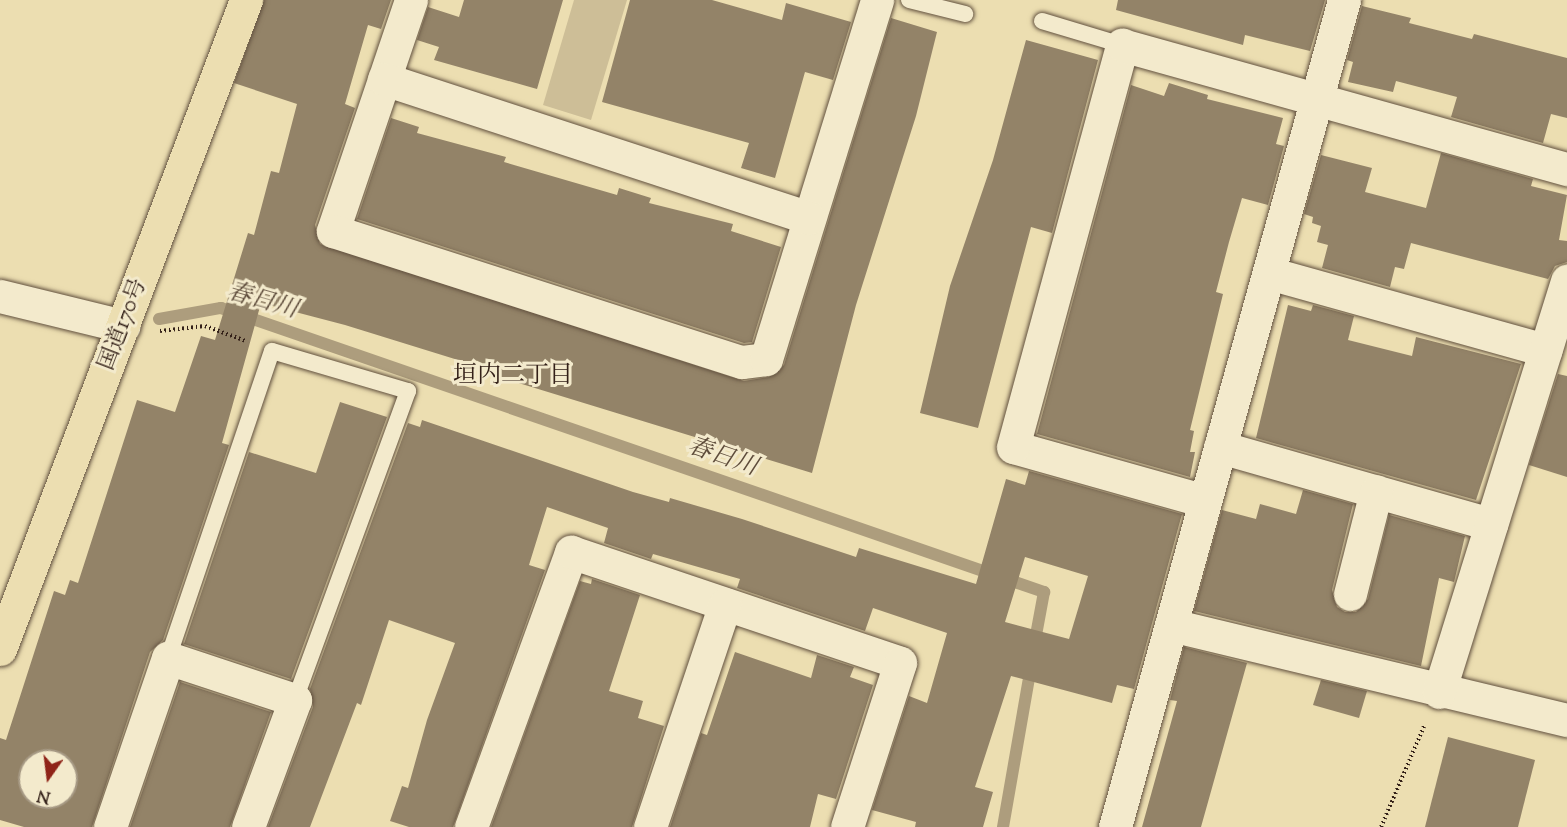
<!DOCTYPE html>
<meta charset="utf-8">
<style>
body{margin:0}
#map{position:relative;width:1567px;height:827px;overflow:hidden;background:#ecdeb1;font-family:"Sorts Mill Goudy","Noto Serif JP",serif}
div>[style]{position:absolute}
.green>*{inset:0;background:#cdbe97}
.stream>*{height:12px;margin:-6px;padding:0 6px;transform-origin:6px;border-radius:6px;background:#ad9d7d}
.building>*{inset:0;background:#938368}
.path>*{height:4px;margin-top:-2px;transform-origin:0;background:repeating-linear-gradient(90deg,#332018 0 1.5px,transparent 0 4.5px)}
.roads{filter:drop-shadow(0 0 2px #61503e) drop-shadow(0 0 2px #61503e)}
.lane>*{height:16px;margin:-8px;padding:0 8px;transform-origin:8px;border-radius:8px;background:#f3eacc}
.street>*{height:33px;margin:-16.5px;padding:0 16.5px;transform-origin:16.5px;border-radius:16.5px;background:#f3eacc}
.highway>*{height:33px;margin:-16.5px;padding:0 16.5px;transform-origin:16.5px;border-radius:16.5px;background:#ecdeb1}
span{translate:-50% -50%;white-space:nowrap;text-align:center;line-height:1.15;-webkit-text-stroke:6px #f3eacc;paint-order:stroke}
.street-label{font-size:22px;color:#332018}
.water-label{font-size:24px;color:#5e4c3b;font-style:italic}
.neighbourhood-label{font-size:24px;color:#332018}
.north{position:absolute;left:18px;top:749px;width:60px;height:60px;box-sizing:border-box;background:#f3eacc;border:2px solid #a69984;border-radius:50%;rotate:194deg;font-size:16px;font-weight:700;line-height:24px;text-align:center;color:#332018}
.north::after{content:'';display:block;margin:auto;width:21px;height:27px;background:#8f2418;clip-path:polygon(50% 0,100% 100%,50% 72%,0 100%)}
</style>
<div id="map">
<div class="green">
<div style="clip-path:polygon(574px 0,627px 0,591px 120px,543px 105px)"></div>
</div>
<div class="stream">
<div style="left:159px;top:319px;width:63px;rotate:-10.1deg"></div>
<div style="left:221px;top:308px;width:871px;rotate:19.04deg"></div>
<div style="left:1044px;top:592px;width:55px;rotate:100.5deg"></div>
<div style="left:1003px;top:827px;width:163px;rotate:-80.1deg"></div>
</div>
<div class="building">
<div style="clip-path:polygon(evenodd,264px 0,391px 0,381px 29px,368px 25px,345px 104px,355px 108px,315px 225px,320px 244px,744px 381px,769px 377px,784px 365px,891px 18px,937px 32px,916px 116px,856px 305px,812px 473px,457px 364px,458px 360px,345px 325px,261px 303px,222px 443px,229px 445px,163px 640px,150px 652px,92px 827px,24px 827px,0 820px,0 738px,6px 740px,54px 591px,65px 595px,70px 580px,78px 583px,137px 400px,175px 412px,201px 336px,215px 340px,248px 233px,254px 235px,271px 171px,279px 173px,297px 104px,234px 83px,264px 0,30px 761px,66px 761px,66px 797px,30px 797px,30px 761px)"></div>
<div style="clip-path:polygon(464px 0,563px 0,537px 89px,434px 60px,439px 47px,417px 40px,428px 7px,459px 17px)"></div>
<div style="clip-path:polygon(630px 0,712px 0,782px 20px,786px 3px,851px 22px,833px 80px,805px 72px,775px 178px,741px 168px,749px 143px,602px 102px)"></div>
<div style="clip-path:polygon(1118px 0,1325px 0,1310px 51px,1245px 35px,1243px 45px,1116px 10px)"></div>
<div style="clip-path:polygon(1362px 6px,1411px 18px,1409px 23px,1472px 39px,1474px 34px,1567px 58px,1567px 118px,1551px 114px,1543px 143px,1451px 117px,1457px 97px,1396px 81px,1393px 92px,1348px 82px,1353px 62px,1347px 60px)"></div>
<div style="clip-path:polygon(1026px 40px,1098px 60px,1052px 233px,1031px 227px,978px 428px,920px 413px,950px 286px,993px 160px)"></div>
<div style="clip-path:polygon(1169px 83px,1208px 95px,1207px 99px,1283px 118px,1276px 144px,1284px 146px,1268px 205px,1242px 198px,1229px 242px,1216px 292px,1223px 294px,1190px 430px,1194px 431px,1190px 452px,1195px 452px,1190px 477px,1037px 434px,1131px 85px,1164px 96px)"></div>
<div style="clip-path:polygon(391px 118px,419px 127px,417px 133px,506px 157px,504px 162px,617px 195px,619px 188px,651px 198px,649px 203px,733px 224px,731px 231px,781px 247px,752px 342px,744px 343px,357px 219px)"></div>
<div style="clip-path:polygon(1441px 153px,1533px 179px,1531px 186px,1567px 195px,1559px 240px,1567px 241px,1567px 262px,1555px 266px,1548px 279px,1411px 243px,1404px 269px,1395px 267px,1390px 287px,1322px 268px,1328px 245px,1317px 242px,1321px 226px,1312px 223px,1313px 217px,1304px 214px,1321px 155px,1372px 168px,1365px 192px,1426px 208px)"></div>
<div style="clip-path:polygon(1288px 305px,1311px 311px,1313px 305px,1354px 316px,1348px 340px,1412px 356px,1416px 337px,1521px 364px,1476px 500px,1256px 438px)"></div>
<div style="clip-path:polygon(1558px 374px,1567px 376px,1567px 477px,1529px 465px)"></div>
<div style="clip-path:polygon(340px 402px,387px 417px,291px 679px,184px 644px,249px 452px,316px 473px)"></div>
<div style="clip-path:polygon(evenodd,422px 420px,633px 492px,669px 502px,670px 498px,742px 519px,856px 557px,859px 548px,976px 584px,1006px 479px,1025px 485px,1029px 471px,1182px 514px,1134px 689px,1117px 685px,1112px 703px,1011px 676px,975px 787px,993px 792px,983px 827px,915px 827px,916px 822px,872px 810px,909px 696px,927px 703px,947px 633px,873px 608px,865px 631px,737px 588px,740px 579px,653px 554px,651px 559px,604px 543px,608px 528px,547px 507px,529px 565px,545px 570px,453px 827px,409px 827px,390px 821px,402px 786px,408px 788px,427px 720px,455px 643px,389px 620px,361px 705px,357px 703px,310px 827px,268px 827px,313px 707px,310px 689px,408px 423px,420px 427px,422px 420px,1025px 557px,1088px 576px,1069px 639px,1005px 622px,1025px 557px)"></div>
<div style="clip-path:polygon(1303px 490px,1353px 504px,1332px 590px,1337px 607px,1345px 612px,1356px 612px,1368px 599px,1389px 515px,1465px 536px,1454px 582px,1439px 578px,1421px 666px,1194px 611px,1222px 510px,1256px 519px,1260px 504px,1296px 514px)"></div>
<div style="clip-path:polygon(592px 579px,640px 595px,609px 691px,643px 701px,638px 718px,664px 726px,632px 827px,491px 827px,580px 581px,591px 584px)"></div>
<div style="clip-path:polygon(1184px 647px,1247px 663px,1201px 827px,1142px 827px,1177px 701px,1170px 700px)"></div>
<div style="clip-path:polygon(735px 652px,811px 678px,817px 655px,854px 667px,850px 677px,873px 685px,836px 799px,818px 794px,810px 827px,670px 827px,701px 733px,707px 735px)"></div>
<div style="clip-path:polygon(1321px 680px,1367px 691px,1359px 718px,1313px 705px)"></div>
<div style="clip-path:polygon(180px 682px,271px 712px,230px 827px,130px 827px)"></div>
<div style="clip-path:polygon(1448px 737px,1535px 760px,1518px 827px,1425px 827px)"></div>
</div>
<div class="path">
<div style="left:160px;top:331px;width:45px;rotate:-6.3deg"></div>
<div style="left:205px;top:326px;width:44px;rotate:20.1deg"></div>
<div style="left:1381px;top:827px;width:110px;rotate:-66.9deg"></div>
</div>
<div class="roads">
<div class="lane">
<div style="left:909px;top:0;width:58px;rotate:14deg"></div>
<div style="left:1042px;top:21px;width:84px;rotate:16.7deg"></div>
<div style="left:168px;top:658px;width:324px;rotate:-71.3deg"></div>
<div style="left:272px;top:351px;width:142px;rotate:16.4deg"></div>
<div style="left:408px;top:391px;width:329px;rotate:110.1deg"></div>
</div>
<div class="street">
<div style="left:411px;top:0;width:244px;rotate:108.7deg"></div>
<div style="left:333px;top:231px;width:429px;rotate:17.8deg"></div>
<div style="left:742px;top:362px;width:24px;rotate:-7deg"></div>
<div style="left:766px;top:359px;width:376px;rotate:-72.8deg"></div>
<div style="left:384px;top:79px;width:447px;rotate:18.1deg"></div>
<div style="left:1269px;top:273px;width:287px;rotate:15.6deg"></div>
<div style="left:0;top:296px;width:127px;rotate:13.7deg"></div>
<div style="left:1220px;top:447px;width:282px;rotate:15.9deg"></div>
<div style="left:1205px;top:501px;width:199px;rotate:-164.3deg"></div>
<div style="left:1013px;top:447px;width:417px;rotate:-74.8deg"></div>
<div style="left:1122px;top:45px;width:462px;rotate:15.6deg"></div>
<div style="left:1350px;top:594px;width:106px;rotate:-75.8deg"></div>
<div style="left:1171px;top:625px;width:407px;rotate:13.5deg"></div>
<div style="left:1439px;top:692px;width:431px;rotate:-72.7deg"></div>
<div style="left:110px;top:827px;width:179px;rotate:-71.1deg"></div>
<div style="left:168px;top:658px;width:134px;rotate:18.3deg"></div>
<div style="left:295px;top:700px;width:135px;rotate:110.3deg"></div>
<div style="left:471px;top:827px;width:293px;rotate:-70deg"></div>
<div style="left:571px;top:552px;width:347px;rotate:18.6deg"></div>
<div style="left:900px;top:663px;width:172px;rotate:107.9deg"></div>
<div style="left:650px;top:827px;width:235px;rotate:-71.4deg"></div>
<div style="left:1115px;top:827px;width:858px;rotate:-74.52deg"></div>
</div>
<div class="highway">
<div style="left:0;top:649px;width:694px;rotate:-69.24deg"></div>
</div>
</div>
<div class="street-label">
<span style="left:124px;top:325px;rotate:-69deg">国道170号</span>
</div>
<div class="water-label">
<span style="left:262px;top:302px;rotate:16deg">春日川</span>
<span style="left:722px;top:458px;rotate:19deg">春日川</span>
</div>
<div class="neighbourhood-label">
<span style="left:513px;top:377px">垣内二丁目</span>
</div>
<div class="north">N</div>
</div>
